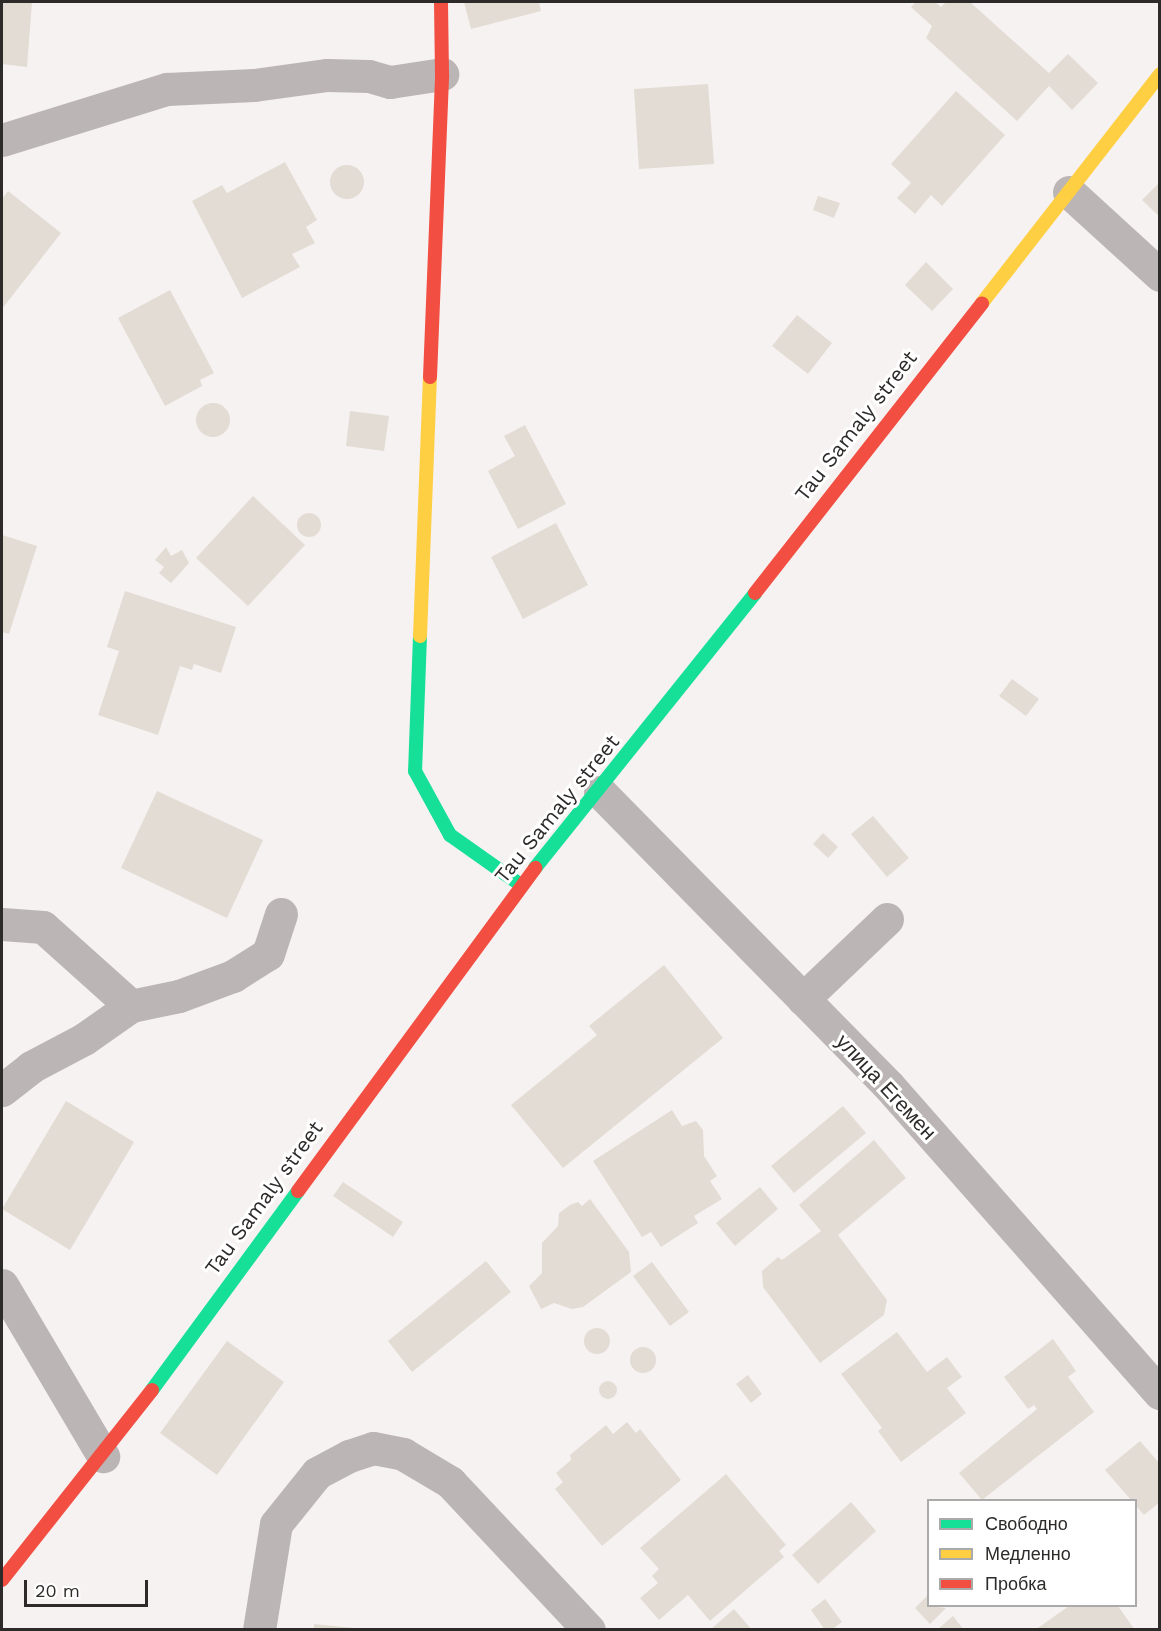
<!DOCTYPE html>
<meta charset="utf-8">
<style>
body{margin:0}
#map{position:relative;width:1161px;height:1631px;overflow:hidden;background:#f6f2f1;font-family:"Work Sans",sans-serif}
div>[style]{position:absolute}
.building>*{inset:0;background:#e3dcd4}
.round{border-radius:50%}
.street>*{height:33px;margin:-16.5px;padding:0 16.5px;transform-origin:16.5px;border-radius:16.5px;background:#bcb5b5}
.fast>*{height:14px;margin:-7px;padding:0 7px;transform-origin:7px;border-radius:7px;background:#16e098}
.slow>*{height:14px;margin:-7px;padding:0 7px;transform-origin:7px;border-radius:7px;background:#ffcf43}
.jam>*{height:14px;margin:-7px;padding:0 7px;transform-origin:7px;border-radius:7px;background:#f24e42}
span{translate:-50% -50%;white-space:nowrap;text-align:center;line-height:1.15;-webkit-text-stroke:6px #fff;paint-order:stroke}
.street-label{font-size:21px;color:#2d2b2a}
.frame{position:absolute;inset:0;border:3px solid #2d2b2a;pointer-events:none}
.legend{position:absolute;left:927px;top:1499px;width:210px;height:108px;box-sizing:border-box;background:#fff;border:2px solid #abaaaa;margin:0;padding:8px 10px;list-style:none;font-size:18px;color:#2d2b2a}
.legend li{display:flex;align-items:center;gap:12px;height:30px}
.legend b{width:30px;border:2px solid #abaaaa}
.scale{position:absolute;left:24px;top:1580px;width:124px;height:27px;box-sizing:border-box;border:3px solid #2d2b2a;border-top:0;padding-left:8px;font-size:18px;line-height:21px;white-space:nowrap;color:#2d2b2a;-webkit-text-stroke:4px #fff;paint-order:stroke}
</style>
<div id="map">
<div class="building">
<div style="clip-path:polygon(2px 2px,32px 2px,27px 67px,2px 64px)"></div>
<div style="clip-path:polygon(464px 2px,539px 2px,541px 11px,471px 29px)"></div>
<div style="clip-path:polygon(916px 2px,935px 2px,941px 7px,946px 2px,970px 2px,1049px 73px,1068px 54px,1098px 83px,1072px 110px,1049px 86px,1017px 121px,926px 38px,932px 26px,911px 7px)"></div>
<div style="clip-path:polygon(708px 84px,714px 164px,639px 169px,634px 89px)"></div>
<div style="clip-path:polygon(956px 91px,1005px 135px,942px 206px,931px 195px,915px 214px,897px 198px,911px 183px,891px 164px)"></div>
<div style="clip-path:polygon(285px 162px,317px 220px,306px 227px,315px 243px,292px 254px,300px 267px,242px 298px,192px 201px,222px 185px,227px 193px)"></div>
<div class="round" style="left:330px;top:165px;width:34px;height:34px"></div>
<div style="clip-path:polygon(1160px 182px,1160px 217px,1142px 200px)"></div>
<div style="clip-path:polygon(8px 191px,61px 233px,2px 309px,2px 199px)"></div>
<div style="clip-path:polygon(818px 196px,840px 203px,834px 218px,813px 210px)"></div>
<div style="clip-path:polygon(926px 262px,953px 289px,932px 311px,905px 285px)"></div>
<div style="clip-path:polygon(170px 290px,214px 373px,200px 380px,202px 386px,165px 406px,118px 318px)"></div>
<div style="clip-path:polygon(797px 315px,832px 343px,808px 374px,772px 346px)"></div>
<div class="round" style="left:196px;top:403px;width:34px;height:34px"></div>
<div style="clip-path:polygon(350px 411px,389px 416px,384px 451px,346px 446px)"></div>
<div style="clip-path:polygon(525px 425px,566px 504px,518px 529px,488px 471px,515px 456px,504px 436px)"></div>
<div style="clip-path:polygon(253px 496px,305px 545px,248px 606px,196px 558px)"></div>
<div class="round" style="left:297px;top:513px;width:24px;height:24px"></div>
<div style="clip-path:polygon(556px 523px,588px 585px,523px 619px,491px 557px)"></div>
<div style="clip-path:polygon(2px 535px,37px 546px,9px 634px,2px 632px)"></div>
<div style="clip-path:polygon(166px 547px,171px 556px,182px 550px,189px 563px,171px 583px,159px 573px,164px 567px,155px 560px)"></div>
<div style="clip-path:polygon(125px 591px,236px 627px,221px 673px,194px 664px,192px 670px,180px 666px,158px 735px,98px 715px,119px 651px,107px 647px)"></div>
<div style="clip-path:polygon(1012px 679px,1039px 699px,1026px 716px,999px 696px)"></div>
<div style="clip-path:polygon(157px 791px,263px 840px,227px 918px,121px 868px)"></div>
<div style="clip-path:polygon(873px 816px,909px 858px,887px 877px,851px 834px)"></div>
<div style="clip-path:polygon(823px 833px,838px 847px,828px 858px,813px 844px)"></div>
<div style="clip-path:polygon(664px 965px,723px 1038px,563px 1168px,511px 1105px,597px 1035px,589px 1026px)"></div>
<div style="clip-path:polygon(66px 1101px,134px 1142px,70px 1250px,2px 1209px)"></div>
<div style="clip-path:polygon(843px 1106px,866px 1133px,794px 1193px,771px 1166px)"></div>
<div style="clip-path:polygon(672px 1110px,682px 1126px,696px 1121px,703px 1130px,704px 1156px,717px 1176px,710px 1181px,722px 1199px,694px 1216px,698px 1223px,661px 1247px,651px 1232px,642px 1237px,593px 1161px)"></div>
<div style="clip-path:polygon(874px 1140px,906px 1178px,838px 1235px,887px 1300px,884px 1315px,820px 1363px,763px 1287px,762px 1271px,778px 1257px,782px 1260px,821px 1231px,799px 1205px)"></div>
<div style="clip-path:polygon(343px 1182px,403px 1222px,393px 1237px,333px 1196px)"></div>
<div style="clip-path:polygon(760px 1187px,778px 1209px,735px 1246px,716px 1223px)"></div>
<div style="clip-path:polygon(590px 1199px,629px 1252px,631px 1272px,583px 1307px,572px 1309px,554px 1303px,541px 1309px,529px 1286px,542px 1273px,542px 1243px,558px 1226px,559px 1213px,570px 1205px,578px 1202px,582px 1206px)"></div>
<div style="clip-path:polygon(486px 1261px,511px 1292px,412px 1372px,388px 1341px)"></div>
<div style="clip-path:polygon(652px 1262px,689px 1312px,670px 1326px,633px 1276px)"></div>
<div class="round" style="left:584px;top:1328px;width:26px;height:26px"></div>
<div style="clip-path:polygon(897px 1332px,927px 1372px,947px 1357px,962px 1377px,947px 1388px,966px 1413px,901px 1462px,878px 1431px,882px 1428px,841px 1374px)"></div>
<div style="clip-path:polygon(1053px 1339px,1076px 1371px,1068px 1377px,1094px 1412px,982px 1500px,959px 1473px,1037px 1409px,1034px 1405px,1028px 1409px,1004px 1377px)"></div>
<div style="clip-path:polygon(227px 1341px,284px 1382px,217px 1475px,160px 1433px)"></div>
<div class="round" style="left:630px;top:1347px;width:26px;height:26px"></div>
<div style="clip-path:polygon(748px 1375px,762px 1394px,751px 1403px,736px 1384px)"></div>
<div class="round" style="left:599px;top:1381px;width:18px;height:18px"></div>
<div style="clip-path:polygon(627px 1422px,636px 1433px,640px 1429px,681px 1480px,602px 1546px,555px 1489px,563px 1482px,556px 1473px,571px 1460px,570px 1455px,606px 1425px,613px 1434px)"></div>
<div style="clip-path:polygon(1140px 1441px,1160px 1464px,1160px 1502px,1144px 1515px,1105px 1470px)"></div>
<div style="clip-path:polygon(726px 1474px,786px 1545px,779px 1551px,784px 1557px,710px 1621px,688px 1595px,659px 1620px,640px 1598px,658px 1583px,652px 1576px,659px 1569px,640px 1548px)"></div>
<div style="clip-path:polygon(851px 1502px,876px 1531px,818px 1584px,792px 1555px)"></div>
<div style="clip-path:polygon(928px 1595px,928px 1606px,946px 1608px,930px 1624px,915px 1608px)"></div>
<div style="clip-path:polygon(825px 1599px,842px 1622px,831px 1630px,825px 1630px,811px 1610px)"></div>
<div style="clip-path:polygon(1069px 1606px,1118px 1606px,1135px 1630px,1035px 1630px)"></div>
<div style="clip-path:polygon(734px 1609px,752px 1630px,710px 1630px)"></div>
<div style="clip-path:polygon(953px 1616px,964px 1630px,937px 1630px)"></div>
<div style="clip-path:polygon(314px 1624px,354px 1628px,354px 1630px,314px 1630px)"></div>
</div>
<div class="street">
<div style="left:2px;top:140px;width:173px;rotate:-17.2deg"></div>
<div style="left:167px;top:89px;width:87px;rotate:-2.6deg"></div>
<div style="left:254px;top:85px;width:74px;rotate:-7.8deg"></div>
<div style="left:327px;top:75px;width:42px;rotate:1.4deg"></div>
<div style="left:369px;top:76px;width:22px;rotate:16deg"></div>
<div style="left:390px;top:82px;width:53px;rotate:-8.7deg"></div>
<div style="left:1069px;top:192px;width:123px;rotate:42.4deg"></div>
<div style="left:600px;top:792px;width:411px;rotate:45.5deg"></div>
<div style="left:888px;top:1085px;width:411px;rotate:48.6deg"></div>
<div style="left:2px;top:924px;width:41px;rotate:4.2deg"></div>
<div style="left:43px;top:927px;width:118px;rotate:41.9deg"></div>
<div style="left:803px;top:999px;width:116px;rotate:-43.6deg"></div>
<div style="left:2px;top:1090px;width:37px;rotate:-38deg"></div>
<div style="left:31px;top:1067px;width:60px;rotate:-27.8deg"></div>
<div style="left:84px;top:1039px;width:57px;rotate:-35.1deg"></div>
<div style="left:131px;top:1006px;width:49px;rotate:-11.8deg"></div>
<div style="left:179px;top:996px;width:58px;rotate:-20.3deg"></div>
<div style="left:233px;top:976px;width:41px;rotate:-32.2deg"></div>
<div style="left:268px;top:954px;width:42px;rotate:-72deg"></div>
<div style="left:2px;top:1285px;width:199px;rotate:59.4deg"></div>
<div style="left:259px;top:1630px;width:107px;rotate:-80.9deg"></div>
<div style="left:276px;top:1524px;width:65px;rotate:-51.2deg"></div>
<div style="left:317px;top:1473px;width:36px;rotate:-28deg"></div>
<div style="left:349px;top:1456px;width:25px;rotate:-18deg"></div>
<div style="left:373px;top:1448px;width:31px;rotate:11deg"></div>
<div style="left:403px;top:1454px;width:55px;rotate:30.8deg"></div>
<div style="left:450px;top:1482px;width:203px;rotate:46.8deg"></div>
</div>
<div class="fast">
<div style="left:420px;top:636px;width:135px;rotate:92.1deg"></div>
<div style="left:415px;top:771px;width:73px;rotate:61.3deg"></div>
<div style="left:450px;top:835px;width:87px;rotate:35.2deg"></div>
<div style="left:535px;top:868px;width:352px;rotate:-51.3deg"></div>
<div style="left:152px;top:1390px;width:247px;rotate:-53.7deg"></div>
</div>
<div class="slow">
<div style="left:982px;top:303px;width:290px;rotate:-52.1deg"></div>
<div style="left:420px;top:636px;width:259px;rotate:-87.8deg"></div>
</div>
<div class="jam">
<div style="left:430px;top:377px;width:303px;rotate:-87.7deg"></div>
<div style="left:442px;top:74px;width:72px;rotate:-90.8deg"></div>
<div style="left:755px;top:593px;width:368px;rotate:-51.9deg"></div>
<div style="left:298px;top:1191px;width:401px;rotate:-53.7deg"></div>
<div style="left:2px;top:1580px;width:242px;rotate:-51.7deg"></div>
</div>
<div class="street-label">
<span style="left:856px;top:426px;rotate:-52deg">Tau Samaly street</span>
<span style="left:557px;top:809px;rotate:-51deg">Tau Samaly street</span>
<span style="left:886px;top:1087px;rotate:47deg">улица Егемен</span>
<span style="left:264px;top:1198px;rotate:-54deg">Tau Samaly street</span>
</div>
<div class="frame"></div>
<ul class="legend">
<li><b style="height:8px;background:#16e098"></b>Свободно</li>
<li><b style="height:8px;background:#ffcf43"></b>Медленно</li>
<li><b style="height:8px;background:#f24e42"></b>Пробка</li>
</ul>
<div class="scale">20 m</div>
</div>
